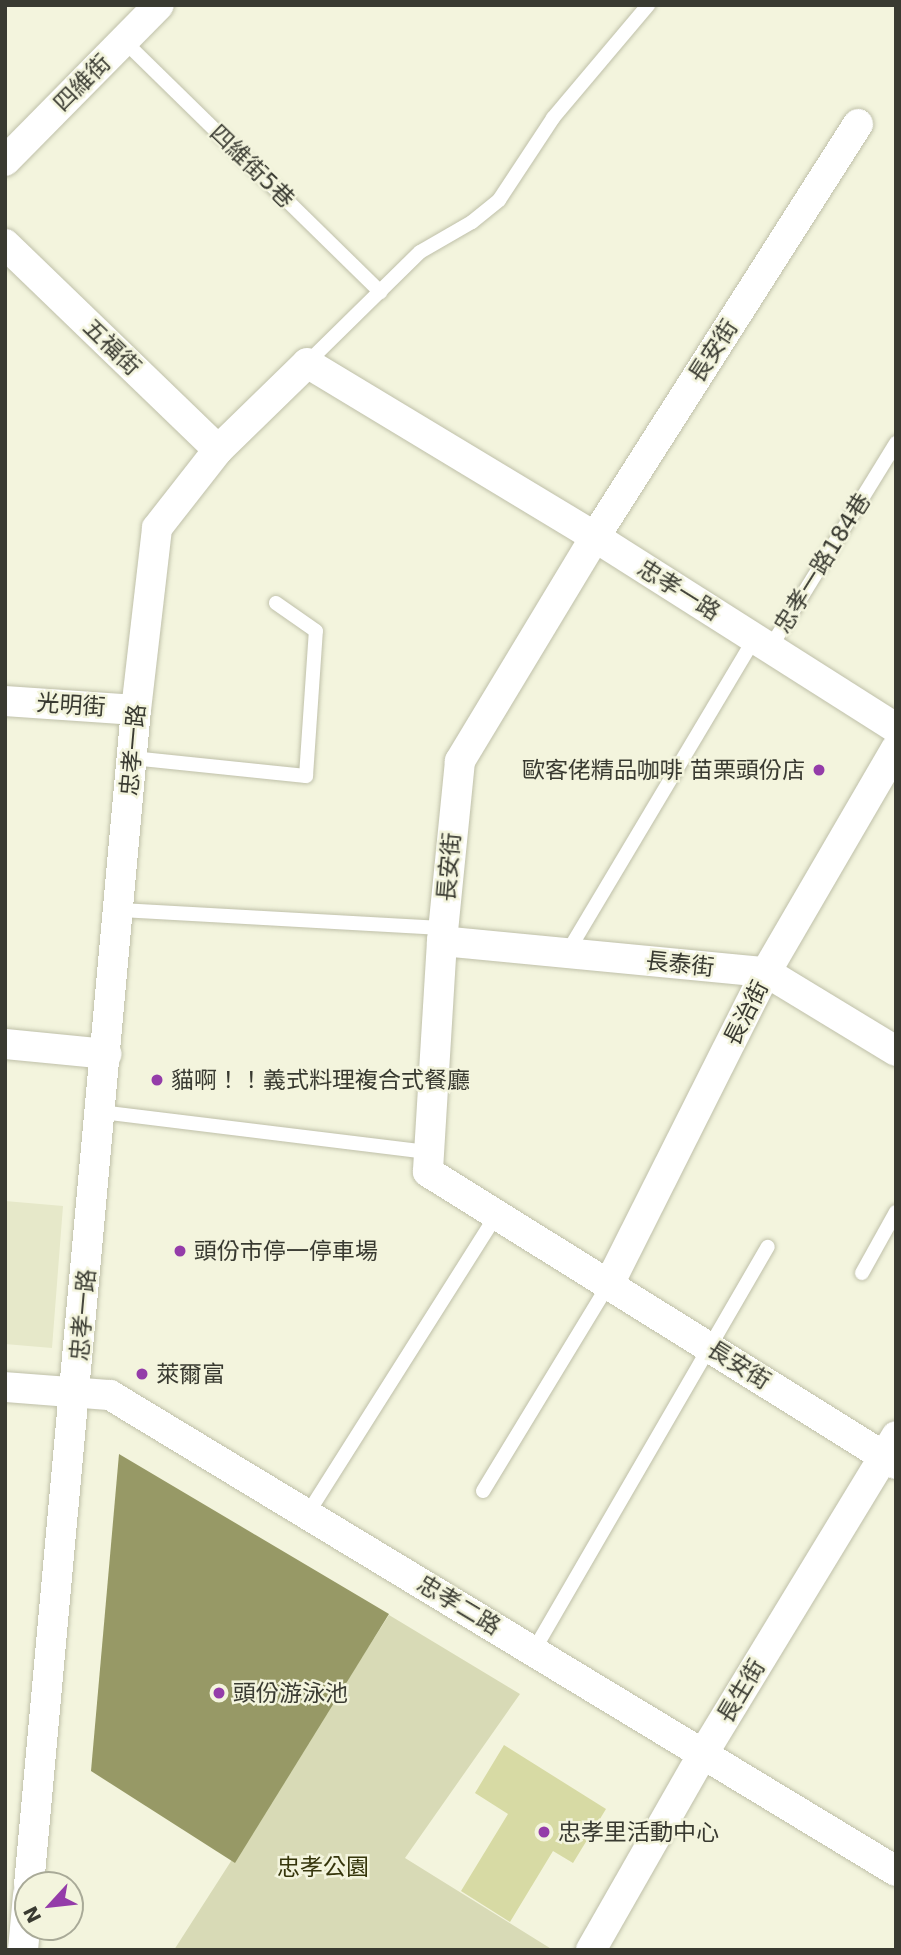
<!DOCTYPE html>
<meta charset="utf-8">
<style>
body{margin:0}
#map{position:relative;width:901px;height:1955px;overflow:hidden;background:#f3f4dd;font-family:"DejaVu Sans","Noto Sans TC",sans-serif}
div>[style]{position:absolute}
.built>*{inset:0;background:#e6e8c9}
.green>*{inset:0;background:#d8dab6}
.water>*{inset:0;background:#979966}
.building>*{inset:0;background:#d7daa4}
.roads{filter:drop-shadow(0 0 2px #bfc0a9) drop-shadow(0 0 2px #bfc0a9)}
.lane>*{height:14px;margin:-7px;padding:0 7px;transform-origin:7px;border-radius:7px;background:#fff}
.street>*{height:30px;margin:-15px;padding:0 15px;transform-origin:15px;border-radius:15px;background:#fff}
.dots>*{width:19px;height:19px;translate:-50% -50%;box-sizing:border-box;border:4px solid #f3f4dd;border-radius:50%}
span{translate:-50% -50%;white-space:nowrap;text-align:center;line-height:1.15;-webkit-text-stroke:5px #f3f4dd;paint-order:stroke}
.street-label{font-size:23px;color:#393a31}
.poi-label{font-size:23px;color:#393a31}
.right{translate:-100% -50%;text-align:right}
.left{translate:0 -50%;text-align:left}
.park-label{font-size:23px;color:#35350b}
.frame{position:absolute;inset:0;border:7px solid #393a31;pointer-events:none}
.north{position:absolute;left:14px;top:1871px;width:70px;height:70px;box-sizing:border-box;background:#f3f4dd;border:2px solid #a9aa98;border-radius:50%;rotate:243deg;font-size:19px;font-weight:700;line-height:28px;text-align:center;color:#393a31}
.north::after{content:'';display:block;margin:auto;width:24px;height:32px;background:#943ca9;clip-path:polygon(50% 0,100% 100%,50% 72%,0 100%)}
</style>
<div id="map">
<div class="built">
<div style="clip-path:polygon(5px 1201px,63px 1206px,52px 1348px,5px 1344px)"></div>
</div>
<div class="green">
<div style="clip-path:polygon(389px 1615px,520px 1694px,405px 1858px,553px 1950px,174px 1950px)"></div>
</div>
<div class="water">
<div style="clip-path:polygon(119px 1454px,389px 1614px,235px 1863px,91px 1771px)"></div>
</div>
<div class="building">
<div style="clip-path:polygon(504px 1745px,606px 1809px,573px 1863px,553px 1851px,510px 1922px,461px 1891px,508px 1814px,475px 1793px)"></div>
</div>
<div class="roads">
<div class="lane">
<div style="left:124px;top:41px;width:359px;rotate:44.4deg"></div>
<div style="left:307px;top:363px;width:158px;rotate:-44.5deg"></div>
<div style="left:420px;top:252px;width:60px;rotate:-30deg"></div>
<div style="left:472px;top:222px;width:35px;rotate:-39deg"></div>
<div style="left:499px;top:200px;width:98px;rotate:-56.6deg"></div>
<div style="left:553px;top:118px;width:148px;rotate:-49.9deg"></div>
<div style="left:770px;top:648px;width:241px;rotate:-58.4deg"></div>
<div style="left:132px;top:758px;width:175px;rotate:5.9deg"></div>
<div style="left:306px;top:776px;width:145px;rotate:-86.1deg"></div>
<div style="left:316px;top:631px;width:49px;rotate:-145deg"></div>
<div style="left:119px;top:910px;width:325px;rotate:3.2deg"></div>
<div style="left:567px;top:953px;width:367px;rotate:-59.2deg"></div>
<div style="left:101px;top:1112px;width:330px;rotate:7deg"></div>
<div style="left:862px;top:1273px;width:70px;rotate:-60.9deg"></div>
<div style="left:483px;top:1491px;width:242px;rotate:-58.7deg"></div>
<div style="left:308px;top:1513px;width:352px;rotate:-57.7deg"></div>
<div style="left:534px;top:1650px;width:466px;rotate:-59.9deg"></div>
</div>
<div class="street">
<div style="left:858px;top:124px;width:490px;rotate:122.5deg"></div>
<div style="left:595px;top:537px;width:262px;rotate:121.1deg"></div>
<div style="left:460px;top:761px;width:181px;rotate:95.7deg"></div>
<div style="left:442px;top:941px;width:231px;rotate:93.5deg"></div>
<div style="left:428px;top:1172px;width:552px;rotate:31.96deg"></div>
<div style="left:5px;top:161px;width:219px;rotate:-45.4deg"></div>
<div style="left:5px;top:244px;width:296px;rotate:44deg"></div>
<div style="left:5px;top:701px;width:131px;rotate:3.9deg"></div>
<div style="left:442px;top:941px;width:325px;rotate:5.5deg"></div>
<div style="left:766px;top:972px;width:152px;rotate:31.3deg"></div>
<div style="left:5px;top:1044px;width:102px;rotate:5.6deg"></div>
<div style="left:609px;top:1284px;width:349px;rotate:-63.3deg"></div>
<div style="left:766px;top:972px;width:258px;rotate:-59.8deg"></div>
<div style="left:5px;top:1387px;width:105px;rotate:4.4deg"></div>
<div style="left:110px;top:1395px;width:919px;rotate:31.2deg"></div>
<div style="left:29px;top:1885px;width:1180px;rotate:-84.8deg"></div>
<div style="left:136px;top:710px;width:183px;rotate:-83.4deg"></div>
<div style="left:157px;top:528px;width:99px;rotate:-52deg"></div>
<div style="left:218px;top:450px;width:124px;rotate:-44.3deg"></div>
<div style="left:307px;top:363px;width:336px;rotate:31.1deg"></div>
<div style="left:595px;top:537px;width:356px;rotate:32.4deg"></div>
<div style="left:23px;top:1950px;width:55px;rotate:-84.8deg"></div>
<div style="left:591px;top:1950px;width:226px;rotate:-60.3deg"></div>
<div style="left:703px;top:1754px;width:372px;rotate:-58.7deg"></div>
</div>
</div>
<div class="dots">
<div style="left:819px;top:770px;background:#943ca9"></div>
<div style="left:157px;top:1080px;background:#943ca9"></div>
<div style="left:180px;top:1251px;background:#943ca9"></div>
<div style="left:142px;top:1374px;background:#943ca9"></div>
<div style="left:219px;top:1693px;background:#943ca9"></div>
<div style="left:544px;top:1832px;background:#943ca9"></div>
</div>
<div class="street-label">
<span style="left:82px;top:83px;rotate:-45deg">四維街</span>
<span style="left:252px;top:166px;rotate:44deg">四維街5巷</span>
<span style="left:112px;top:347px;rotate:44deg">五福街</span>
<span style="left:713px;top:351px;rotate:-57deg">長安街</span>
<span style="left:822px;top:563px;rotate:-58deg">忠孝一路184巷</span>
<span style="left:679px;top:590px;rotate:32deg">忠孝一路</span>
<span style="left:71px;top:705px;rotate:4deg">光明街</span>
<span style="left:133px;top:750px;rotate:-85deg">忠孝一路</span>
<span style="left:449px;top:867px;rotate:-85deg">長安街</span>
<span style="left:680px;top:964px;rotate:6deg">長泰街</span>
<span style="left:746px;top:1013px;rotate:-63deg">長治街</span>
<span style="left:83px;top:1315px;rotate:-85deg">忠孝一路</span>
<span style="left:739px;top:1365px;rotate:32deg">長安街</span>
<span style="left:459px;top:1605px;rotate:31deg">忠孝二路</span>
<span style="left:741px;top:1691px;rotate:-59deg">長生街</span>
</div>
<div class="poi-label">
<span class="right" style="left:805px;top:770px">歐客佬精品咖啡 苗栗頭份店</span>
<span class="left" style="left:171px;top:1080px">貓啊！！義式料理複合式餐廳</span>
<span class="left" style="left:194px;top:1251px">頭份市停一停車場</span>
<span class="left" style="left:156px;top:1374px">萊爾富</span>
<span class="left" style="left:233px;top:1693px">頭份游泳池</span>
<span class="left" style="left:558px;top:1832px">忠孝里活動中心</span>
</div>
<div class="park-label">
<span style="left:323px;top:1867px">忠孝公園</span>
</div>
<div class="frame"></div>
<div class="north">N</div>
</div>
